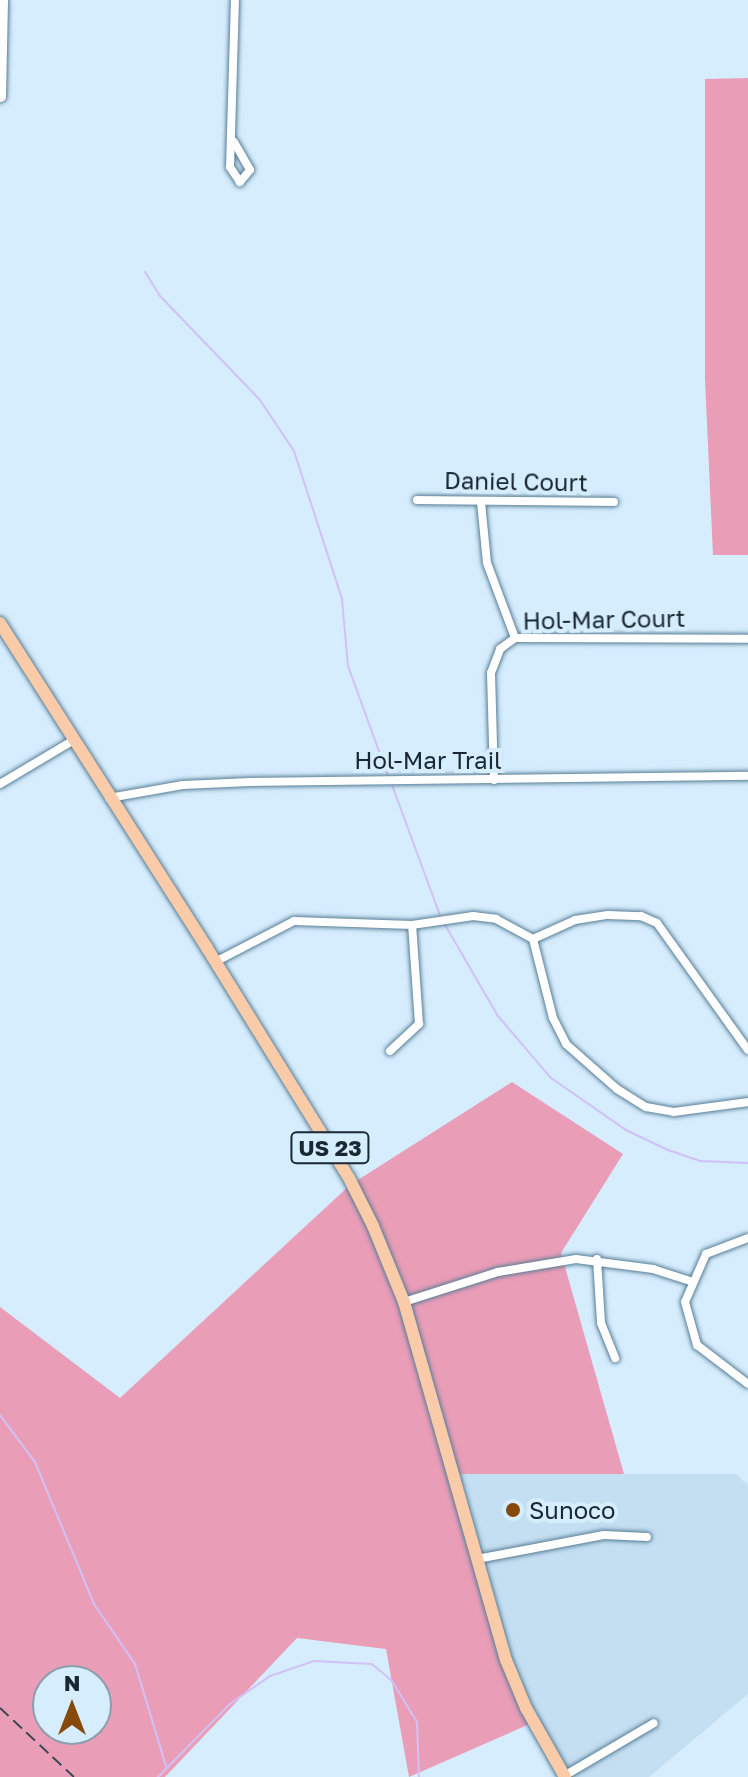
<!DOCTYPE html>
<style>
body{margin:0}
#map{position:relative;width:748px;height:1777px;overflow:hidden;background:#d5edfd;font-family:"Golos Text",sans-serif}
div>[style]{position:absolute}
.built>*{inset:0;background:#c4dff2}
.forest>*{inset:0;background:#ea9db7}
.stream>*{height:2px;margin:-1px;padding:0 1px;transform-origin:1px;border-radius:1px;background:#d1c1f8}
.roads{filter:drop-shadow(0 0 2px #597e96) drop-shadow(0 0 2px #597e96)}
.street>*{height:8px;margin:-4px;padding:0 4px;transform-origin:4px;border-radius:4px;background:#fff}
.secondary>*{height:11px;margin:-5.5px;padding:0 5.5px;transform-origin:5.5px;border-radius:5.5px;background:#fff}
.primary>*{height:12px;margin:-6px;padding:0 6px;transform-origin:6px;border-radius:6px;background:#f9cba8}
.rail>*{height:2px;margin-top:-1px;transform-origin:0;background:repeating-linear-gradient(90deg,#364651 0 12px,transparent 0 18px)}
.dots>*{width:22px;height:22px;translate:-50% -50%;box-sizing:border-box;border:4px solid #d5edfd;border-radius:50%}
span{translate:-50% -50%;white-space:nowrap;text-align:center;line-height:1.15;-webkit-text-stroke:8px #d5edfd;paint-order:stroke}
.shield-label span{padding:2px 6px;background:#d5edfd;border:2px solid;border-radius:6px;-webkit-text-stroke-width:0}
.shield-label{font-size:22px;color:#192832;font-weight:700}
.street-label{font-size:24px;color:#192832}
.poi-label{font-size:24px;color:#192832}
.left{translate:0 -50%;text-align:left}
.north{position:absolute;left:32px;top:1665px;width:80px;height:80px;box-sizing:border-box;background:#d5edfd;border:2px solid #8a9eac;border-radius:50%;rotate:0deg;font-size:22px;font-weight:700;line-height:32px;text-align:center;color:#192832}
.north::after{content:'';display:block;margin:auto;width:28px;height:36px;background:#864909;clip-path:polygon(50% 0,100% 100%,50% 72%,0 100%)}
</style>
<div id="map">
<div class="built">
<div style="clip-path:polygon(450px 1474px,736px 1474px,748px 1485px,748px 1694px,649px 1777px,562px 1777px,513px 1688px)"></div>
</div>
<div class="forest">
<div style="clip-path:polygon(748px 78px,748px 555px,713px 555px,705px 379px,705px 79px)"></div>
<div style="clip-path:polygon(evenodd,512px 1082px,623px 1154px,561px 1253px,624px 1474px,451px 1474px,532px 1723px,409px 1777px,386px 1649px,297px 1638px,165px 1777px,0 1777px,0 1307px,120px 1398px,350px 1185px,512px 1082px,48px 1681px,96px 1681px,96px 1729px,48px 1729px,48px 1681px)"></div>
</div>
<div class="stream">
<div style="left:145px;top:272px;width:28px;rotate:58deg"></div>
<div style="left:160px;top:296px;width:144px;rotate:46.1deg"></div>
<div style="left:260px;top:400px;width:61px;rotate:56.3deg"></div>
<div style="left:294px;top:451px;width:156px;rotate:72deg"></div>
<div style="left:342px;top:599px;width:67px;rotate:84.9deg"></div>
<div style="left:348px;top:666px;width:117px;rotate:70deg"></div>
<div style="left:392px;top:785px;width:142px;rotate:69.8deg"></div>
<div style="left:444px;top:923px;width:108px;rotate:59.9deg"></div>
<div style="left:498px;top:1016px;width:82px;rotate:49.5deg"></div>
<div style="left:551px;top:1078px;width:91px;rotate:34.7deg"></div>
<div style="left:626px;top:1130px;width:47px;rotate:25.5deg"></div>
<div style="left:668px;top:1150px;width:34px;rotate:19deg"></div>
<div style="left:700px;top:1161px;width:48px;rotate:2.4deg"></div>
<div style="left:0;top:1415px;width:59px;rotate:53.3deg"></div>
<div style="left:35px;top:1462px;width:154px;rotate:67.4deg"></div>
<div style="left:94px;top:1604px;width:73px;rotate:55.7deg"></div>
<div style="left:135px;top:1664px;width:107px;rotate:73.1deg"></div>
<div style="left:158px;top:1777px;width:103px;rotate:-45.4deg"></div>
<div style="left:230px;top:1704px;width:49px;rotate:-35deg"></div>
<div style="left:270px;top:1676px;width:46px;rotate:-18.8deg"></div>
<div style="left:314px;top:1661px;width:58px;rotate:3deg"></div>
<div style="left:372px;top:1664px;width:26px;rotate:40deg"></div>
<div style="left:392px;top:1681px;width:48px;rotate:58.6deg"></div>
<div style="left:417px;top:1722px;width:55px;rotate:87.9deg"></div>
</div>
<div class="roads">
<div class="street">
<div style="left:234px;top:142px;width:32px;rotate:60deg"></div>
<div style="left:250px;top:170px;width:16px;rotate:130deg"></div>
<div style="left:240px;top:182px;width:18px;rotate:-124deg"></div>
<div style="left:230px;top:167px;width:167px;rotate:-88.3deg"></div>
<div style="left:417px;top:500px;width:197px;rotate:0.6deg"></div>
<div style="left:481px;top:502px;width:61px;rotate:84.4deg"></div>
<div style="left:487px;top:563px;width:80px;rotate:69.5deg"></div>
<div style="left:494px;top:780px;width:107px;rotate:-91.6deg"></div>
<div style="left:491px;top:673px;width:26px;rotate:-69deg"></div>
<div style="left:500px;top:649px;width:19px;rotate:-36deg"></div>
<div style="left:515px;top:638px;width:233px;rotate:0.2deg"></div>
<div style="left:0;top:784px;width:84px;rotate:-30.8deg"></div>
<div style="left:109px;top:798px;width:75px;rotate:-10deg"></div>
<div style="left:183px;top:785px;width:67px;rotate:-2.6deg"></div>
<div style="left:250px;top:782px;width:498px;rotate:-0.7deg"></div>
<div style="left:533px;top:939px;width:46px;rotate:-24.3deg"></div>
<div style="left:575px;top:920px;width:33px;rotate:-9deg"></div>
<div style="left:608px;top:915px;width:33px;rotate:2deg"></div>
<div style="left:641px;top:916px;width:17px;rotate:24deg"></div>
<div style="left:657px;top:923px;width:156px;rotate:54.4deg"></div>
<div style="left:215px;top:962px;width:89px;rotate:-27.4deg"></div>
<div style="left:294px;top:921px;width:118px;rotate:1.9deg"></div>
<div style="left:412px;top:925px;width:62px;rotate:-8.4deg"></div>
<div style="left:473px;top:916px;width:23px;rotate:7deg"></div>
<div style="left:496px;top:919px;width:42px;rotate:28.4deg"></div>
<div style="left:533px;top:939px;width:81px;rotate:75.8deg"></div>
<div style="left:553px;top:1018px;width:29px;rotate:63deg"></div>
<div style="left:566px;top:1044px;width:68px;rotate:41.4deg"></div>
<div style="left:617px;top:1089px;width:34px;rotate:32deg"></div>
<div style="left:646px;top:1107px;width:28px;rotate:10deg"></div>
<div style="left:674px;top:1112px;width:75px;rotate:-7.7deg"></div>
<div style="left:390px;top:1051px;width:40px;rotate:-43deg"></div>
<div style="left:419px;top:1024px;width:99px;rotate:-94deg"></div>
<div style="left:748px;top:1238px;width:45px;rotate:159.1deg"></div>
<div style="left:706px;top:1254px;width:52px;rotate:113.6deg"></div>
<div style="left:685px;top:1302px;width:45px;rotate:74.4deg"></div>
<div style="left:697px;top:1345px;width:64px;rotate:37.4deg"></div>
<div style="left:597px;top:1259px;width:64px;rotate:86.4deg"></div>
<div style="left:601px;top:1323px;width:38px;rotate:68deg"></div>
<div style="left:404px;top:1302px;width:99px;rotate:-17.7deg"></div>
<div style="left:498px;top:1272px;width:79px;rotate:-9.5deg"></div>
<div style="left:576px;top:1259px;width:78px;rotate:7.4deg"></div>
<div style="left:653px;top:1269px;width:39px;rotate:18deg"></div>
<div style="left:477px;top:1559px;width:129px;rotate:-10.7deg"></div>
<div style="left:604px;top:1535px;width:43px;rotate:2.7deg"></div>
<div style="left:564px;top:1776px;width:104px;rotate:-30.5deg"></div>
</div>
<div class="secondary">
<div style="left:0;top:96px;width:96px;rotate:-88.8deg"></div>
</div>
<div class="primary">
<div style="left:0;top:623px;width:385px;rotate:57.5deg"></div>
<div style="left:207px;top:948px;width:270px;rotate:58.3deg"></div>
<div style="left:349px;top:1178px;width:54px;rotate:63.4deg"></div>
<div style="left:373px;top:1226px;width:82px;rotate:67.8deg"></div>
<div style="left:404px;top:1302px;width:372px;rotate:74.1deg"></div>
<div style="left:506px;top:1660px;width:52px;rotate:67.4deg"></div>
<div style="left:526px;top:1708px;width:79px;rotate:60.5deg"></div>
</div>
</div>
<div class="rail">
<div style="left:0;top:1708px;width:101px;rotate:43deg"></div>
</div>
<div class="dots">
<div style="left:513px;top:1510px;background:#864909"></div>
</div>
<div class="shield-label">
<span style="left:330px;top:1148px">US 23</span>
</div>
<div class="street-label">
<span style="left:516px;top:481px;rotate:1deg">Daniel Court</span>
<span style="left:604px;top:619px;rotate:-1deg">Hol-Mar Court</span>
<span style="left:428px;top:760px">Hol-Mar Trail</span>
</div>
<div class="poi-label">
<span class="left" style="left:529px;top:1510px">Sunoco</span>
</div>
<div class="north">N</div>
</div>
